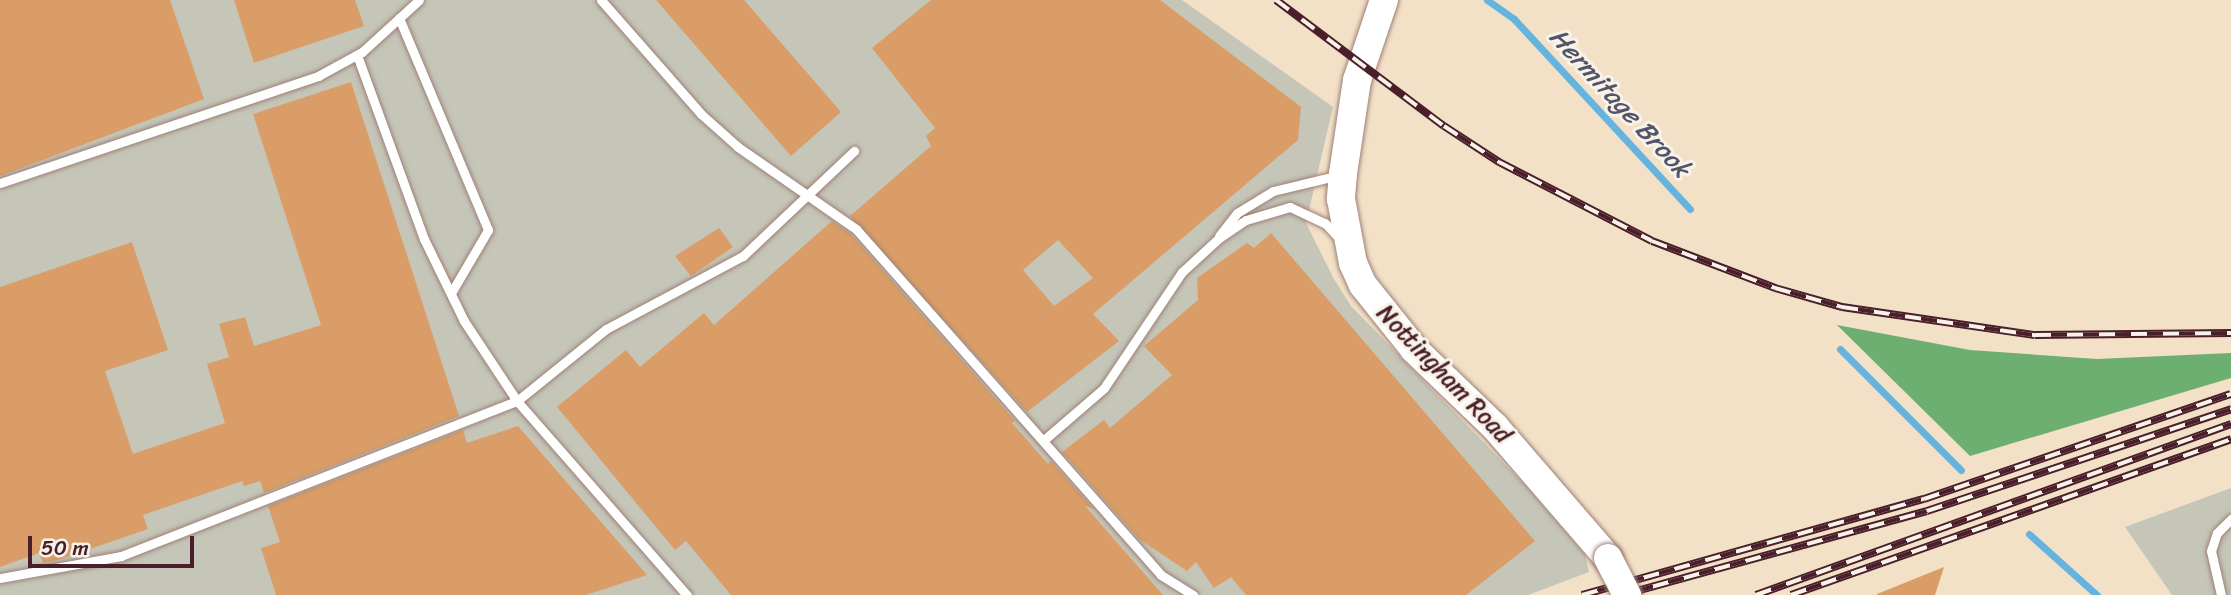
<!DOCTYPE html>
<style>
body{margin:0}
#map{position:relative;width:2231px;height:595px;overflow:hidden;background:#f3e1c7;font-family:Sriracha,sans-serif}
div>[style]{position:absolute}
.industrial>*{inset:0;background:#c5c5b8}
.forest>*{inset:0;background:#6dae71}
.stream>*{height:7px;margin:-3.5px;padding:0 3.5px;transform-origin:3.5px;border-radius:3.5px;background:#65b3df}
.building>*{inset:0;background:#da9d67}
.roads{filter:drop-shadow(0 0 2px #9e8079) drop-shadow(0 0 2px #9e8079)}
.service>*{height:9px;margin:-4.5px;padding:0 4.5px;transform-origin:4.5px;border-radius:4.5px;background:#fff}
.primary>*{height:28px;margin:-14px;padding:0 14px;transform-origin:14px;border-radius:14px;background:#fff}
.rail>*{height:8px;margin-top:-4px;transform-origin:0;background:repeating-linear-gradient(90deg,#f7f3e8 0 16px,#4a1f2b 0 32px);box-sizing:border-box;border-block:2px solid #4a1f2b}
.bridges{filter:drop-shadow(0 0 2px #9e8079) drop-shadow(0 0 2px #9e8079)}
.primary-bridge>*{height:28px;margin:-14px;padding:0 14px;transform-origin:14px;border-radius:14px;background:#fff}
span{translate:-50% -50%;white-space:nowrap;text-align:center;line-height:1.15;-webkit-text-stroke:6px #f7f3e8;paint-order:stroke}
.street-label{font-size:24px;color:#4a1f2b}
.water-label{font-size:26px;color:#53536a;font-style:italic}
.scale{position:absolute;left:28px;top:536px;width:166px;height:32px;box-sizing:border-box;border:4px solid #4a1f2b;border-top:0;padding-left:9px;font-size:21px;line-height:24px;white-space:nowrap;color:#4a1f2b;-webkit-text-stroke:5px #f7f3e8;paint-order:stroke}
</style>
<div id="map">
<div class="industrial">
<div style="clip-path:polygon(0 0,1182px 0,1333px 107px,1306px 223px,1334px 279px,1351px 306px,1530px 490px,1585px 554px,1589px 572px,1528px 595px,0 595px)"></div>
<div style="clip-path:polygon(2231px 488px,2231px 595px,2172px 595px,2125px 527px)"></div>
</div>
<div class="forest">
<div style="clip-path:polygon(1837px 325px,1970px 350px,2097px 359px,2231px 353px,2231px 378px,1970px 456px)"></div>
</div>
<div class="stream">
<div style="left:1487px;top:0;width:33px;rotate:35deg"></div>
<div style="left:1514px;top:19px;width:259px;rotate:47.2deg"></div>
<div style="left:1840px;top:349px;width:171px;rotate:45deg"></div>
<div style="left:2029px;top:534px;width:91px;rotate:41.9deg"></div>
</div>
<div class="building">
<div style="clip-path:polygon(0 0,170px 0,204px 99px,0 176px)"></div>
<div style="clip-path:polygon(234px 0,355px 0,364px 26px,254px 63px)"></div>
<div style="clip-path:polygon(656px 0,744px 0,841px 112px,791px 156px)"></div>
<div style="clip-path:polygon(evenodd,931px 0,1160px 0,1301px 107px,1298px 140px,1093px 314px,1119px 341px,1027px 412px,850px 216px,931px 146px,926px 136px,935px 128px,872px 48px,931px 0,1058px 240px,1093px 278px,1054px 306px,1023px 270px,1058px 240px)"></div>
<div style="clip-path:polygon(351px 82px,459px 416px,264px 493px,260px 481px,244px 486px,242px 481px,143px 515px,148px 529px,58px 560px,43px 563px,39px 553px,0 567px,0 287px,132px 242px,168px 350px,105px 371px,133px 454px,225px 423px,207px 364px,229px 357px,219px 324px,245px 317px,254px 346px,321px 325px,253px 114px)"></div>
<div style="clip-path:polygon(832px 221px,851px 234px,1015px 421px,1012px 423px,1048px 464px,1051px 461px,1094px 509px,1085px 506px,1163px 595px,731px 595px,686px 541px,675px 550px,557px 407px,626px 350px,640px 367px,704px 313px,714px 325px)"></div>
<div style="clip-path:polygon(719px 228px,733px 247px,691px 276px,675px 256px)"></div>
<div style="clip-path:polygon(1271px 233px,1535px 541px,1466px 595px,1246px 595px,1231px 577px,1214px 588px,1196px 562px,1187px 571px,1139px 539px,1062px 452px,1104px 420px,1110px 428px,1172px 375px,1144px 346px,1198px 300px,1197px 278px,1247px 243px,1254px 248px)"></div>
<div style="clip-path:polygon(518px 426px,647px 575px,586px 595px,276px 595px,261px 548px,280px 542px,268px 506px,463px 430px,467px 443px)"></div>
<div style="clip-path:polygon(1944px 567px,1935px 595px,1877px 595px,1877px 594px)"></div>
</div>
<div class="roads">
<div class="service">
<div style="left:601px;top:0;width:152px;rotate:48.7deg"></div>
<div style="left:701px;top:114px;width:50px;rotate:41.7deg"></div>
<div style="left:738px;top:147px;width:144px;rotate:34.8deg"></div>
<div style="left:856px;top:229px;width:461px;rotate:48.6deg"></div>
<div style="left:1161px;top:575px;width:38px;rotate:32deg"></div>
<div style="left:399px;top:18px;width:230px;rotate:67.2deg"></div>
<div style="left:488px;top:230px;width:73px;rotate:120.4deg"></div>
<div style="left:357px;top:55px;width:196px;rotate:70deg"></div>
<div style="left:424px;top:239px;width:91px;rotate:64deg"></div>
<div style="left:464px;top:321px;width:96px;rotate:56.5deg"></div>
<div style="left:517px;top:401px;width:258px;rotate:48.8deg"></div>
<div style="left:0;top:183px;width:336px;rotate:-18.6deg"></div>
<div style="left:318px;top:76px;width:50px;rotate:-28.6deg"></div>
<div style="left:362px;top:52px;width:77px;rotate:-42.4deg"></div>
<div style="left:1219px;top:236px;width:29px;rotate:-52deg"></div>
<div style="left:1237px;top:213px;width:42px;rotate:-31.4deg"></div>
<div style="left:1273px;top:191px;width:68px;rotate:-13.6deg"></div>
<div style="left:1045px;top:439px;width:78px;rotate:-40.8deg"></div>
<div style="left:1104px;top:388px;width:140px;rotate:-56.1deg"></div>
<div style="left:1182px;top:272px;width:50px;rotate:-42.6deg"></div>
<div style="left:1219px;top:238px;width:32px;rotate:-34deg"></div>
<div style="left:1246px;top:220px;width:46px;rotate:-16.5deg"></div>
<div style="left:1290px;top:207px;width:38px;rotate:25deg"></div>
<div style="left:1325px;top:223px;width:23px;rotate:47deg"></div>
<div style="left:0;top:578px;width:123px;rotate:-10.3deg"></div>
<div style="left:121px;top:556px;width:425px;rotate:-21.4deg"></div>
<div style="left:517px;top:401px;width:114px;rotate:-39deg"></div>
<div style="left:606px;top:329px;width:155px;rotate:-28.1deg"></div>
<div style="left:743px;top:256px;width:153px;rotate:-43.4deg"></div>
<div style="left:2221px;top:595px;width:45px;rotate:-102.8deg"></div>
<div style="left:2211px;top:551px;width:19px;rotate:-72deg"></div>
<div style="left:2217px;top:533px;width:20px;rotate:-45deg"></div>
</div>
<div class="primary">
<div style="left:1384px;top:0;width:84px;rotate:108.6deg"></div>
<div style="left:1357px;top:80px;width:95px;rotate:98.5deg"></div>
<div style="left:1343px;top:174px;width:25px;rotate:95deg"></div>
<div style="left:1341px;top:199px;width:65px;rotate:79.4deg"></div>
<div style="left:1353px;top:263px;width:24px;rotate:66deg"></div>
<div style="left:1363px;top:285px;width:82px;rotate:51.4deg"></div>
<div style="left:1414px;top:349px;width:112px;rotate:43.9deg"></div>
<div style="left:1495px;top:427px;width:173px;rotate:49.2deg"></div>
</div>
</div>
<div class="rail">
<div style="left:1276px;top:0;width:210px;rotate:36.9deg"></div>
<div style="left:1444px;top:126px;width:66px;rotate:33.2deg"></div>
<div style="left:1499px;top:162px;width:172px;rotate:27.3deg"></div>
<div style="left:1652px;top:241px;width:132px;rotate:20.9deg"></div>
<div style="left:1775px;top:288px;width:70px;rotate:15.8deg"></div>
<div style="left:1842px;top:307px;width:195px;rotate:8.3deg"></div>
<div style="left:2035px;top:335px;width:196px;rotate:-0.6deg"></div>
<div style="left:1582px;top:595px;width:355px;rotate:-15.7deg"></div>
<div style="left:1924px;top:499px;width:324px;rotate:-18.9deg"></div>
<div style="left:1622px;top:595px;width:316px;rotate:-15.4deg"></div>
<div style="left:1927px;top:511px;width:321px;rotate:-18.5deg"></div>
<div style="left:1756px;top:595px;width:505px;rotate:-19.8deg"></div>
<div style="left:1791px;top:595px;width:467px;rotate:-19.5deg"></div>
</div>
<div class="bridges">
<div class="primary-bridge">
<div style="left:1608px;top:558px;width:42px;rotate:62.8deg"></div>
</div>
</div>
<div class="street-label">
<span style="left:1444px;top:374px;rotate:46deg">Nottingham Road</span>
</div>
<div class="water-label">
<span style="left:1620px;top:103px;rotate:47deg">Hermitage Brook</span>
</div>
<div class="scale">50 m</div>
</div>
